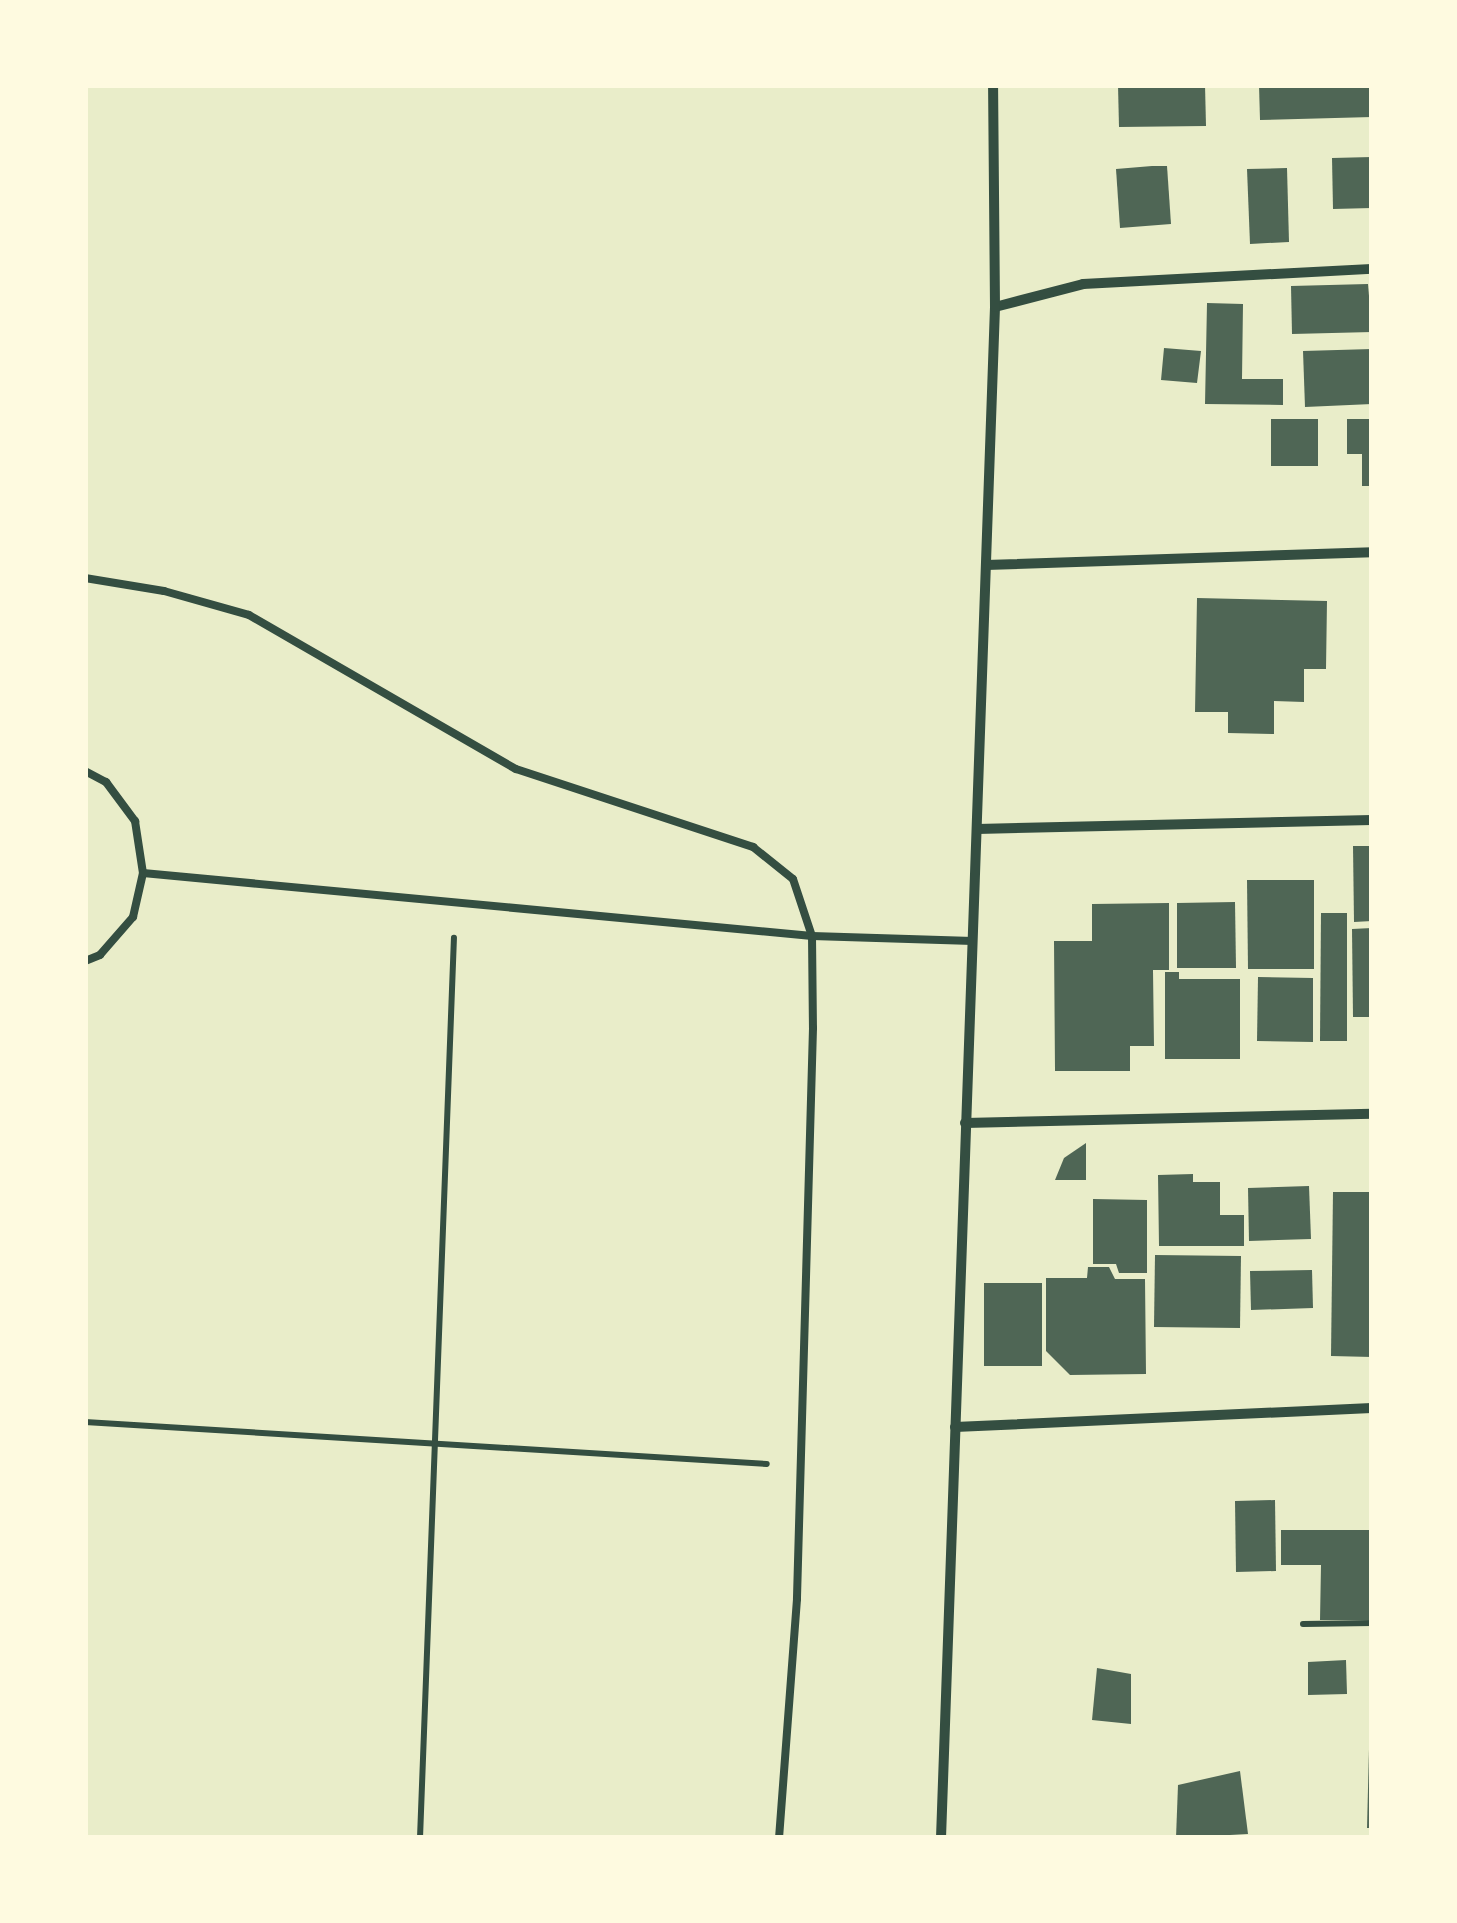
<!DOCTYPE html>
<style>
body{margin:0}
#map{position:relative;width:1457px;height:1923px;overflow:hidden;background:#e9edc9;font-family:"Open Sans",sans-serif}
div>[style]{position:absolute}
.building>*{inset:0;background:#4f6655}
.path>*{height:6px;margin:-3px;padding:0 3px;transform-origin:3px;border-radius:3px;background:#344e41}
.service>*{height:8px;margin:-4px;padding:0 4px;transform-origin:4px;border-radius:4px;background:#344e41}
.minor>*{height:10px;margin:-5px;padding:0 5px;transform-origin:5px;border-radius:5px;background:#344e41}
span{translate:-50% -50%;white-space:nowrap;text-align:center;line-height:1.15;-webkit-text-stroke:8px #fefae0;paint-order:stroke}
.frame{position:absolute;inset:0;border:88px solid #fefae0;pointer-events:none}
</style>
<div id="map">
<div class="building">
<div style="clip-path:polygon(1118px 85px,1205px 85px,1206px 126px,1119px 127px)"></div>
<div style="clip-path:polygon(1259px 85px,1372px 85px,1372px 117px,1260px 120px)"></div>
<div style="clip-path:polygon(1372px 157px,1372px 208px,1333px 209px,1332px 158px)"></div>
<div style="clip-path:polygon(1152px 166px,1167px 166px,1171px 224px,1120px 228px,1116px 169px)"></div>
<div style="clip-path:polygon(1287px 168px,1289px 242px,1250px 244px,1247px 169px)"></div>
<div style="clip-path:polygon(1368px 284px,1372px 332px,1292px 334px,1291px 286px)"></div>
<div style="clip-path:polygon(1207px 303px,1243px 304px,1242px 379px,1283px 379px,1283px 405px,1205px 404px)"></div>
<div style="clip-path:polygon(1164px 348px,1201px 351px,1197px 383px,1161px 380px)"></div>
<div style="clip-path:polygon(1372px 349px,1372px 404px,1305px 407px,1303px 351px)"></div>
<div style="clip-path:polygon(1271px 419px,1318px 419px,1318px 466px,1271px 466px)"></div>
<div style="clip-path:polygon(1347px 419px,1372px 419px,1372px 486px,1362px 486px,1362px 454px,1347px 454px)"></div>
<div style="clip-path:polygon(1197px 598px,1327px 601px,1326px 669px,1304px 669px,1304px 702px,1274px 701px,1274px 734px,1228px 733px,1228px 712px,1195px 712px)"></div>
<div style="clip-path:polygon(1353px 846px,1372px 846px,1372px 921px,1354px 922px)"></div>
<div style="clip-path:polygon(1247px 880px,1314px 880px,1314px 969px,1248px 969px)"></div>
<div style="clip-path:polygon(1235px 902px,1236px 968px,1177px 968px,1177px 903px)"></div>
<div style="clip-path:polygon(1169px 903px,1169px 970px,1153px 970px,1154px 1046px,1130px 1046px,1130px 1071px,1055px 1071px,1054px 941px,1092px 941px,1092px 904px)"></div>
<div style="clip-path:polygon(1321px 913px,1347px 913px,1347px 1041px,1320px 1041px)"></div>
<div style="clip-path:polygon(1372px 928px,1372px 1017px,1353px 1017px,1352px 929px)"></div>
<div style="clip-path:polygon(1165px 972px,1179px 972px,1179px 979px,1240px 979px,1240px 1059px,1165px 1059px)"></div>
<div style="clip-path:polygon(1258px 977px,1313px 978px,1313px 1042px,1257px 1041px)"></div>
<div style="clip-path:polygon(1086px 1143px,1086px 1180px,1055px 1180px,1064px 1158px)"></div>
<div style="clip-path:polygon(1193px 1174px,1193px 1182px,1220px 1182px,1220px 1215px,1244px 1215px,1244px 1246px,1159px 1246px,1158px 1175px)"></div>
<div style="clip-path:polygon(1309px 1186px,1311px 1239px,1249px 1241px,1248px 1188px)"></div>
<div style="clip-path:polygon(1333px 1192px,1372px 1192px,1372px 1357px,1331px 1356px)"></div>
<div style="clip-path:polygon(1093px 1199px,1147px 1200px,1147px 1273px,1119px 1273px,1116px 1264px,1093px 1264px)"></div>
<div style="clip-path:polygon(1155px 1255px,1241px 1256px,1240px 1328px,1154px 1327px)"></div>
<div style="clip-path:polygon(1088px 1267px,1109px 1267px,1115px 1279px,1145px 1279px,1146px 1374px,1070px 1375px,1046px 1351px,1046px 1278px,1087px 1278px)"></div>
<div style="clip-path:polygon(1312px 1270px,1313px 1308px,1251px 1310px,1250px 1271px)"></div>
<div style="clip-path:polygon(984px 1283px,1042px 1283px,1042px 1366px,984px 1366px)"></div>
<div style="clip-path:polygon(1275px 1500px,1276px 1571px,1236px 1572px,1235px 1501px)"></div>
<div style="clip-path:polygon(1281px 1530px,1372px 1530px,1372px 1620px,1320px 1620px,1321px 1565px,1281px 1565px)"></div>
<div style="clip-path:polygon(1346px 1660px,1347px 1694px,1308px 1695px,1308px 1662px)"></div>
<div style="clip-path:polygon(1097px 1668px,1131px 1674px,1131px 1724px,1092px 1720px)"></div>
<div style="clip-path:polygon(1369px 1749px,1372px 1749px,1372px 1828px,1367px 1828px)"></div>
<div style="clip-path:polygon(1240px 1771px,1248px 1834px,1176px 1838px,1178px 1785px)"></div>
</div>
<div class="path">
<div style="left:85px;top:1422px;width:683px;rotate:3.52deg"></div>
<div style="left:1303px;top:1624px;width:69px;rotate:-0.8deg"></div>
<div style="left:420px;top:1838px;width:901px;rotate:-87.84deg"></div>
</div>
<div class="service">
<div style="left:85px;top:578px;width:80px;rotate:9.3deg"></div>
<div style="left:164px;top:591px;width:88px;rotate:15.8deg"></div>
<div style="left:249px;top:615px;width:308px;rotate:30deg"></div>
<div style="left:516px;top:769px;width:250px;rotate:18.2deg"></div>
<div style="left:753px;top:847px;width:51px;rotate:38.7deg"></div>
<div style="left:793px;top:879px;width:60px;rotate:71.6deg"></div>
<div style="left:812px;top:936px;width:92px;rotate:89.4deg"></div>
<div style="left:813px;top:1028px;width:571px;rotate:91.61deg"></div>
<div style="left:797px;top:1599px;width:240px;rotate:94.3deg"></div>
<div style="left:85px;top:771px;width:24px;rotate:28deg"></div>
<div style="left:106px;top:782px;width:49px;rotate:53.4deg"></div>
<div style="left:135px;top:821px;width:53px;rotate:81.3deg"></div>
<div style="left:143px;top:873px;width:45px;rotate:102.8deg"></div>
<div style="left:133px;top:917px;width:50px;rotate:131deg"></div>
<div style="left:100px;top:955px;width:16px;rotate:158deg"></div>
<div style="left:143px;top:873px;width:672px;rotate:5.38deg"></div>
<div style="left:812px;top:936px;width:161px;rotate:1.8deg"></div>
</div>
<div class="minor">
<div style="left:995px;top:307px;width:91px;rotate:-14.6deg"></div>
<div style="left:1083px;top:284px;width:289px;rotate:-3deg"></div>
<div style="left:986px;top:565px;width:386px;rotate:-1.9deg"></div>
<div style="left:977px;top:829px;width:395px;rotate:-1.3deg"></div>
<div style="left:965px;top:1123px;width:407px;rotate:-1.3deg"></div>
<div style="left:955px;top:1427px;width:417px;rotate:-2.6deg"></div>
<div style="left:941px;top:1838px;width:1532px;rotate:-87.98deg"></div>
<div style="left:995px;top:307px;width:222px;rotate:-90.5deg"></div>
</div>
<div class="frame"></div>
</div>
